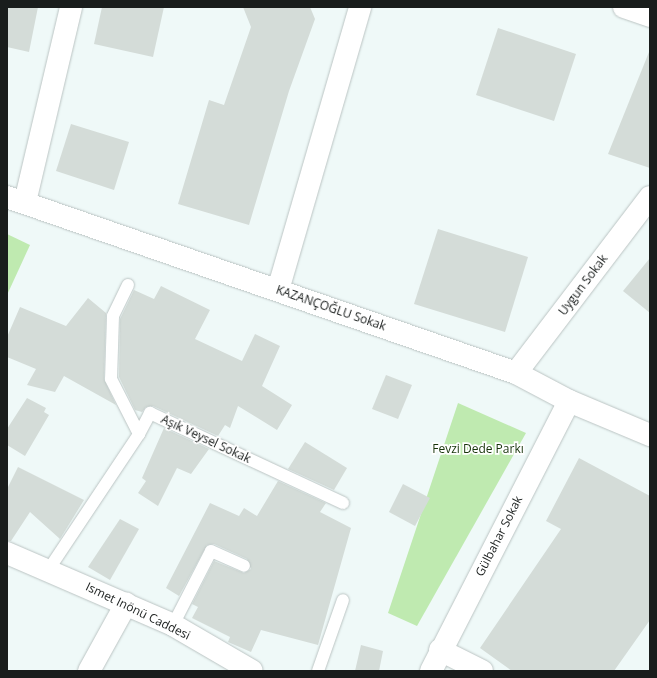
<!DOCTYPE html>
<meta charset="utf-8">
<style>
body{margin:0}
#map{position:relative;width:657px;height:678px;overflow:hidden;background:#eff9f8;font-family:"Open Sans",sans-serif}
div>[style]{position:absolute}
.green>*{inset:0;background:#bfeab0}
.building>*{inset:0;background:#d4dcd8}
.roads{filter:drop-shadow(0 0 1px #bbc4c3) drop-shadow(0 0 1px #bbc4c3)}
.service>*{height:12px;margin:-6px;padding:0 6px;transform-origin:6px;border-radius:6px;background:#fff}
.minor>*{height:22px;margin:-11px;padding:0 11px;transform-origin:11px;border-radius:11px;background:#fff}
.tertiary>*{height:22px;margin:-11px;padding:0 11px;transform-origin:11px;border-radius:11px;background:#fff}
span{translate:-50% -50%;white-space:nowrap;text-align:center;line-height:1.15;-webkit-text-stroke:3.5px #fff;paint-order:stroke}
.street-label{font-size:12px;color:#191d1c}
.park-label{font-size:12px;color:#17340a}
.frame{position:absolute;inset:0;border:8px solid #191d1c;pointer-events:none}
</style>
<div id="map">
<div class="green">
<div style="clip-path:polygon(7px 234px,30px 245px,7px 295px)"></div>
<div style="clip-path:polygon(458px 403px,526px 433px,417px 626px,388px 613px)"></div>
</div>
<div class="building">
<div style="clip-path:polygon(7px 7px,38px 7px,29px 52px,7px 47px)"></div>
<div style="clip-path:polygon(102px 7px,164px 7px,153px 57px,94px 44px)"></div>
<div style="clip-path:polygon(243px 7px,310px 7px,315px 19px,289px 91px,249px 225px,178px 204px,209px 100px,224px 105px,251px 27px)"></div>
<div style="clip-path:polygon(498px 28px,576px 54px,554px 121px,476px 95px)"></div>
<div style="clip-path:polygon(649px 52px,650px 52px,650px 168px,608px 154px)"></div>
<div style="clip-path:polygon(71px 124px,129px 142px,114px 190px,56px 171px)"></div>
<div style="clip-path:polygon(438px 229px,528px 257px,505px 332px,414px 304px)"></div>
<div style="clip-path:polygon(650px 258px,650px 313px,623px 291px)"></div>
<div style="clip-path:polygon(161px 286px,210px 310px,195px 339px,242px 361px,255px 334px,280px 346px,262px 386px,292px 405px,277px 430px,238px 406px,230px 428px,225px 425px,218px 436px,153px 406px,146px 407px,142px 412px,135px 410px,119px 377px,120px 319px,134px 290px,154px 299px)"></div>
<div style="clip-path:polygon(88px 298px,106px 313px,104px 379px,116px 405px,64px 376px,55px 392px,27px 385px,36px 369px,7px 357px,7px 337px,20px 307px,66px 326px)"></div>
<div style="clip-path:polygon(386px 375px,412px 385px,398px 419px,372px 409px)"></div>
<div style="clip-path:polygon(27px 398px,46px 408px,44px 412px,49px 415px,25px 456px,7px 445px,7px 429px)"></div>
<div style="clip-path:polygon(164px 428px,209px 449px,191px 474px,177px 468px,158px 506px,138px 493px,146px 481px,142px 478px)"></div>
<div style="clip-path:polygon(305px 442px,347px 468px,334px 490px,288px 469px)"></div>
<div style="clip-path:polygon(579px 458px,650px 496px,650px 620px,614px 671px,512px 671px,480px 648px,561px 529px,546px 521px)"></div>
<div style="clip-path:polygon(18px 467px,84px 500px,60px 539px,30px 512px,11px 541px,7px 541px,7px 489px)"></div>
<div style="clip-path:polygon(278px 481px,326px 503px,320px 512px,351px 528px,318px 645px,261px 630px,251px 652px,228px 642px,230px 637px,192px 618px,198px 607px,192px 604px,214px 561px,244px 573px,251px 569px,247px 559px,214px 544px,207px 545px,179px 596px,166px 588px,210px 503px,239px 516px,244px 508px,257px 516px)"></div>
<div style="clip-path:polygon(403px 484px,430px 498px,415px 526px,389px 512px)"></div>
<div style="clip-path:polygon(120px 519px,139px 529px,110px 580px,88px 567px)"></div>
<div style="clip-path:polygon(361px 645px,383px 651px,379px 671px,355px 671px)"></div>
</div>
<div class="roads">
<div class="service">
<div style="left:128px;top:285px;width:34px;rotate:116deg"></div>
<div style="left:113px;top:316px;width:63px;rotate:91.8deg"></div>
<div style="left:111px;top:379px;width:62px;rotate:63deg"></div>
<div style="left:49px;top:569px;width:162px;rotate:-56.3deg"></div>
<div style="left:139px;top:434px;width:24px;rotate:-62deg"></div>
<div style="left:150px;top:413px;width:213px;rotate:25deg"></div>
<div style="left:173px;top:625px;width:83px;rotate:-62.8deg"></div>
<div style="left:211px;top:551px;width:36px;rotate:24deg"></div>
<div style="left:318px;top:671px;width:75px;rotate:-70.6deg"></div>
</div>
<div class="minor">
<div style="left:624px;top:7px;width:28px;rotate:19deg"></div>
<div style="left:7px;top:197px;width:539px;rotate:19.07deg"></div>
<div style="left:516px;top:373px;width:60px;rotate:27.8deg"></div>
<div style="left:569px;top:401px;width:88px;rotate:22.8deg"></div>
<div style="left:25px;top:202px;width:200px;rotate:-76.7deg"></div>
<div style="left:278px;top:290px;width:295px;rotate:-73.8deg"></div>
<div style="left:516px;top:373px;width:221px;rotate:-52.7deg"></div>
<div style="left:440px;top:650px;width:47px;rotate:26.6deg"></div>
<div style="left:89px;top:671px;width:77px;rotate:-61.1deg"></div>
<div style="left:431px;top:671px;width:303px;rotate:-62.9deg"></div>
</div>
<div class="tertiary">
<div style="left:7px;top:553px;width:181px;rotate:23.4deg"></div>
<div style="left:173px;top:625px;width:91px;rotate:30.2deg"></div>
</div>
</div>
<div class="street-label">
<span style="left:583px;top:285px;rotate:-53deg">Uygun Sokak</span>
<span style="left:331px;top:308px;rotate:19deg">KAZANÇOĞLU Sokak</span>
<span style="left:206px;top:439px;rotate:25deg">Aşık Veysel Sokak</span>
<span style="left:499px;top:536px;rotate:-63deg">Gülbahar Sokak</span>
<span style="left:138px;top:611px;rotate:26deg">Ismet Inönü Caddesi</span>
</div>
<div class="park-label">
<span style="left:478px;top:449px">Fevzi Dede Parkı</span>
</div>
<div class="frame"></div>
</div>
